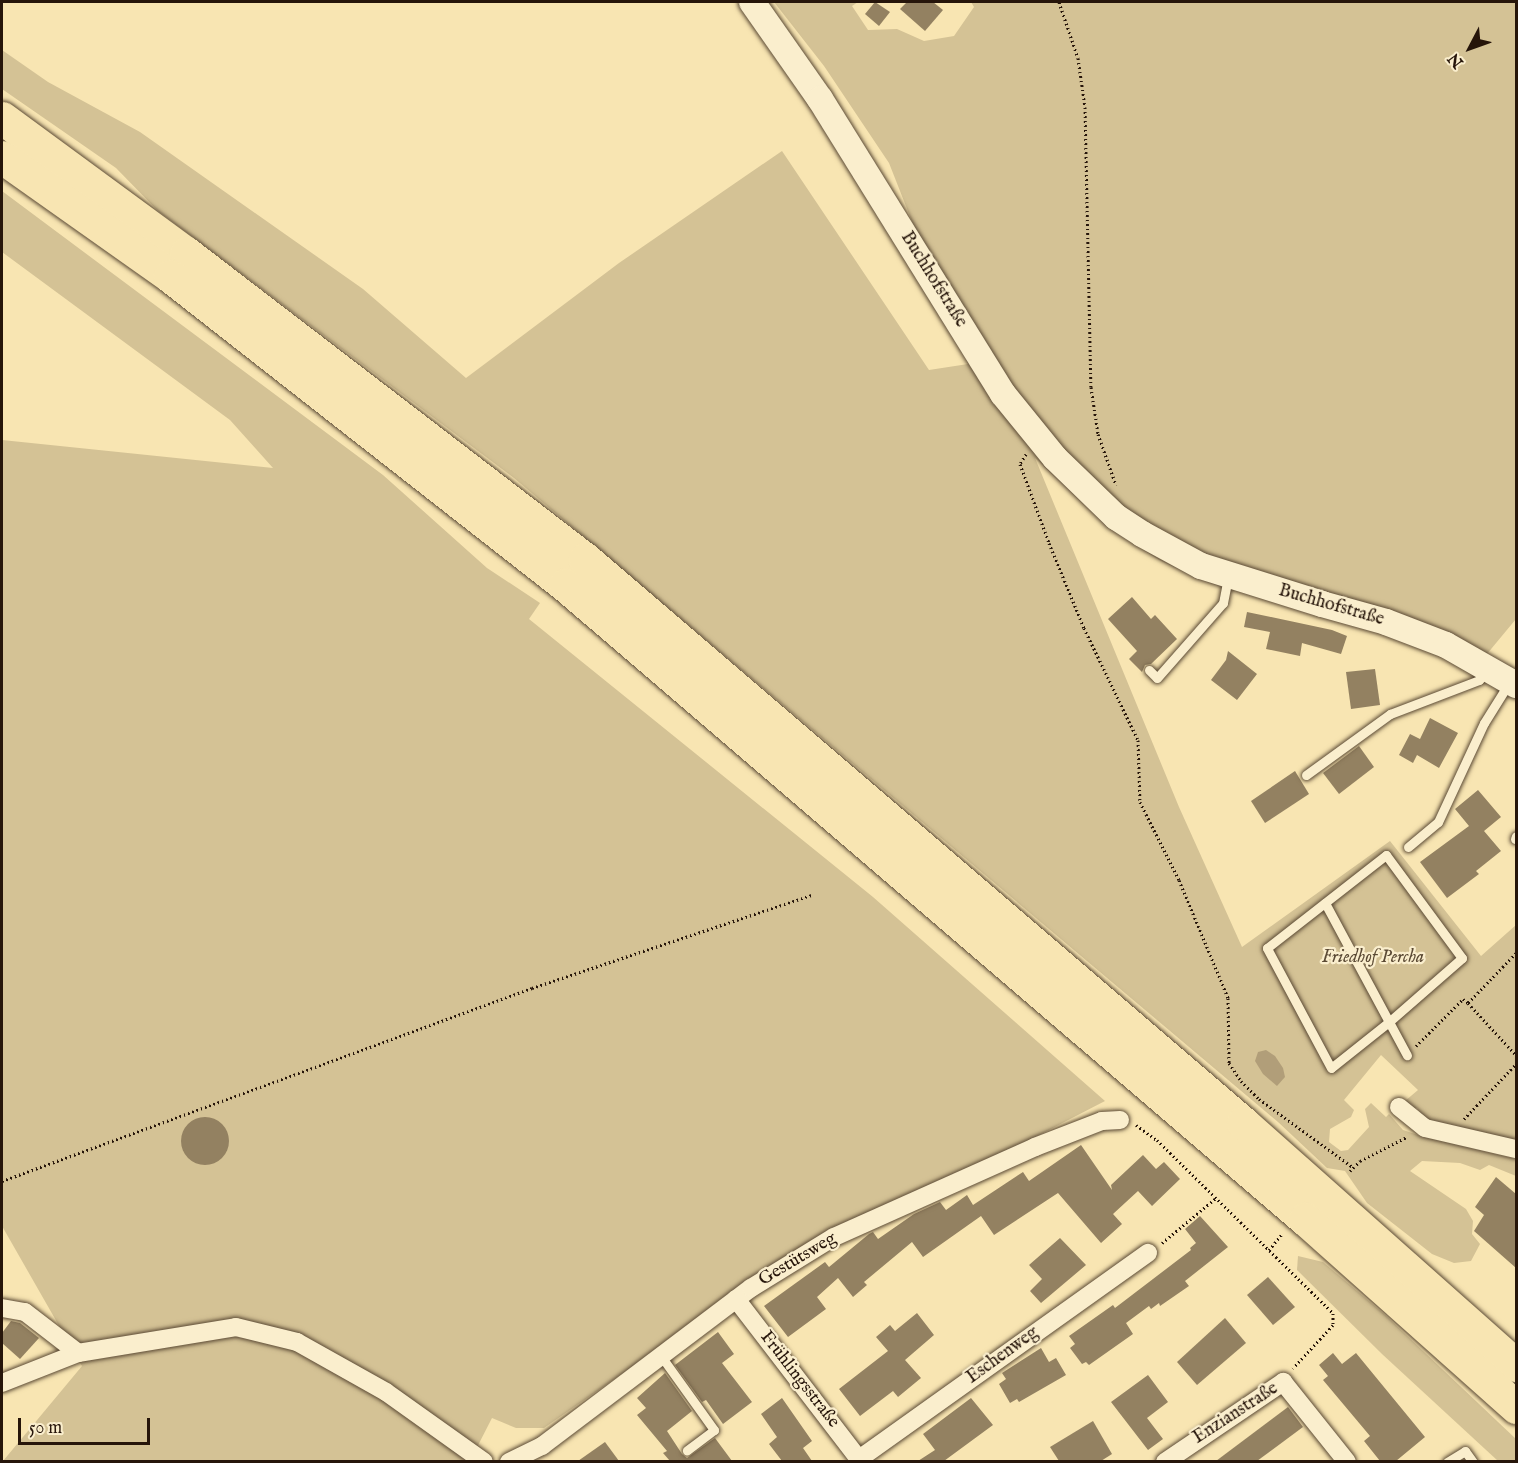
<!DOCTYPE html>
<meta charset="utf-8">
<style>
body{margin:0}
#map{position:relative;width:1518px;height:1463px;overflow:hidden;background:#f8e5b2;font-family:"IM FELL English",serif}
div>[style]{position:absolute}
.green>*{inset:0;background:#d4c295}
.water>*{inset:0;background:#b19e79}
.building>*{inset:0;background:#938161}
.round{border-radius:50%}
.path>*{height:3px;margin-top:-1.5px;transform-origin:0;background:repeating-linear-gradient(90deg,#26150a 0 1.5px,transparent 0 4.5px)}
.roads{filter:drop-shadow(0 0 2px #5a4934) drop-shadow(0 0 2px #5a4934)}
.lane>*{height:9px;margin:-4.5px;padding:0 4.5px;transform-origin:4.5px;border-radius:4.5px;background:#faeecd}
.street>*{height:18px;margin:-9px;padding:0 9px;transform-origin:9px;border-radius:9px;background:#faeecd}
.secondary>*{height:26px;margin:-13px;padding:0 13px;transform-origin:13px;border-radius:13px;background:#faeecd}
.highway>*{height:33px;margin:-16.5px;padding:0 16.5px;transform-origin:16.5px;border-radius:16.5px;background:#f8e5b2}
span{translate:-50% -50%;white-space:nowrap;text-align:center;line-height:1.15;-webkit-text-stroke:4.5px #faeecd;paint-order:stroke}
.street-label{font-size:18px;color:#26150a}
.park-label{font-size:18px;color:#5a4934;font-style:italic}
.frame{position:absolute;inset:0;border:3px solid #26150a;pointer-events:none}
.north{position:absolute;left:1440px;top:18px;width:60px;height:60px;-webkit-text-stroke:4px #faeecd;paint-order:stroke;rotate:229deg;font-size:16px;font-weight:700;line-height:24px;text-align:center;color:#26150a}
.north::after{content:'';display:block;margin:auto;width:21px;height:27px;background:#26150a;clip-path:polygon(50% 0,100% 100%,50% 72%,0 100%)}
.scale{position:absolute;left:18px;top:1418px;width:132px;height:27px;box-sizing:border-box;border:3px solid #26150a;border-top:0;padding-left:8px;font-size:18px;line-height:21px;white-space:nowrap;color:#26150a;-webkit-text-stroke:4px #faeecd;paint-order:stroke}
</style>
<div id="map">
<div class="green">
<div style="clip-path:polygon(774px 2px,858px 2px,852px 6px,868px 30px,897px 29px,924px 41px,954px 36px,974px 7px,971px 2px,1516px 2px,1516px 619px,1472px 672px,1426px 649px,1376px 631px,1209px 583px,1159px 560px,1105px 525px,1035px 458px,1179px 807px,1242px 947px,1390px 841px,1481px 956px,1516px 925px,1516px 1142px,1427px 1121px,1417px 1108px,1412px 1108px,1405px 1101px,1418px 1090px,1381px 1055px,1344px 1100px,1354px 1110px,1351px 1117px,1330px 1129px,1329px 1142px,1341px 1151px,1348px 1150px,1369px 1127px,1365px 1109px,1371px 1103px,1386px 1117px,1389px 1114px,1403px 1130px,1424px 1137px,1516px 1159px,1516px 1176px,1489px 1165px,1480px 1170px,1460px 1163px,1422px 1161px,1410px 1171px,1466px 1209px,1473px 1221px,1472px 1234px,1480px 1244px,1471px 1261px,1454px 1263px,1432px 1254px,1367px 1203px,1345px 1171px,1327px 1168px,1278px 1122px,514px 478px,158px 211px,116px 168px,2px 89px,2px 50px,48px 82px,140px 132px,363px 289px,466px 378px,619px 263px,782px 151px,929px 370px,968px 364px,889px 163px,824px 66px)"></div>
<div style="clip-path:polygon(2px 191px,383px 475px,487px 568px,540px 603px,529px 619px,873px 897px,1105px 1101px,752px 1283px,544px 1428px,516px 1428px,492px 1418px,470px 1461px,3px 1461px,82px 1366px,2px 1226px,2px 440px,273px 468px,230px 420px,2px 252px)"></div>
<div style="clip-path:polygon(1298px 1256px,1323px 1262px,1384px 1314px,1516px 1439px,1516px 1461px,1498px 1461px,1382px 1354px,1297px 1270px)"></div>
</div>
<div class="water">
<div style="clip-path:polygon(1266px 1050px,1275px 1056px,1283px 1068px,1285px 1077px,1277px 1086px,1263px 1074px,1255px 1061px,1258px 1052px)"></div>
</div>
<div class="building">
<div style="clip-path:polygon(875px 2px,890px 12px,879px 26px,865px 14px)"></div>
<div style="clip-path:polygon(907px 2px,933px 2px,943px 10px,925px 31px,900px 9px)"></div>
<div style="clip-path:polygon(1132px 597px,1151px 619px,1155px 615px,1177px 639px,1151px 664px,1145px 665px,1142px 672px,1129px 659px,1137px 651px,1108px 619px)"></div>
<div style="clip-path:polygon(1247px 612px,1332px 630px,1347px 636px,1341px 654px,1302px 643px,1300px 656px,1266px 649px,1270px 632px,1244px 627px)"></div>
<div style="clip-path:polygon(1228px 651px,1257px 674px,1237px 700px,1211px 680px,1226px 660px)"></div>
<div style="clip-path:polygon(1375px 669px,1380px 705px,1351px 709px,1346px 672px)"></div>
<div style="clip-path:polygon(1430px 718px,1458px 733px,1439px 768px,1417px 755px,1413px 763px,1399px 755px,1410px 734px,1420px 739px)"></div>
<div style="clip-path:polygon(1359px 746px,1374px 767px,1339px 794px,1323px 773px)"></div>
<div style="clip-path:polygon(1295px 771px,1309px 794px,1265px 823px,1251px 801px)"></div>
<div style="clip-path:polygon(1478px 790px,1501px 817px,1484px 831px,1501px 851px,1476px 871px,1479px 874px,1447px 898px,1420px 862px,1469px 826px,1455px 809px)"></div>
<div class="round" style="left:181px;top:1117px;width:48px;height:48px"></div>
<div style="clip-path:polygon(1081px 1145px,1112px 1190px,1111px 1185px,1143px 1155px,1156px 1169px,1164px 1162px,1180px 1179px,1152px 1206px,1138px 1191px,1113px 1214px,1122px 1224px,1101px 1243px,1058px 1193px,994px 1235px,981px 1216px,923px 1257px,912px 1242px,864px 1282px,867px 1285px,853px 1297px,838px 1278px,817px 1297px,826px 1309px,788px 1337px,764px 1306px,825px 1262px,829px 1267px,869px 1234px,873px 1232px,878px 1239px,914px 1214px,940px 1202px,946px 1210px,967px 1195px,973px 1205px,1023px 1172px,1029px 1181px)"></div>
<div style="clip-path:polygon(1496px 1177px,1516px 1194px,1516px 1268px,1474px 1231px,1484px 1215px,1475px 1207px)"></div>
<div style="clip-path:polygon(1200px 1216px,1228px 1247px,1185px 1281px,1189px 1286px,1160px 1306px,1159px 1303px,1151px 1309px,1149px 1306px,1126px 1323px,1133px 1334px,1089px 1365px,1086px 1362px,1082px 1364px,1070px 1348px,1075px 1344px,1069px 1336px,1113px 1305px,1115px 1308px,1191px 1250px,1190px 1248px,1196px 1243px,1185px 1229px)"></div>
<div style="clip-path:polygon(1060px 1238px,1086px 1265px,1041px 1303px,1030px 1291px,1042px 1279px,1029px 1265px)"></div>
<div style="clip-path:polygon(1268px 1277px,1295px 1307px,1273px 1325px,1247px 1295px)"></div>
<div style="clip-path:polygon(917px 1313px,934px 1335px,905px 1360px,921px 1378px,898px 1397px,893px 1391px,860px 1416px,839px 1389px,888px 1351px,876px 1337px,890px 1325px,895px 1331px)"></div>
<div style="clip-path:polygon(1225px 1318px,1246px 1343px,1197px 1385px,1177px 1362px)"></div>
<div style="clip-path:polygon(11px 1321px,20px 1323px,39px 1338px,20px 1359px,2px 1343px,2px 1333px)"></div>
<div style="clip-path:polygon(718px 1332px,734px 1354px,722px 1363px,752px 1402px,723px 1424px,706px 1400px,702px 1402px,675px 1365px)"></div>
<div style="clip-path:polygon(1041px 1348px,1049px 1362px,1056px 1358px,1066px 1375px,1019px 1402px,1017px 1399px,1010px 1403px,999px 1384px,1006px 1379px,1002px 1373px)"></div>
<div style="clip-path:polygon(1333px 1353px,1342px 1364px,1356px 1353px,1425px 1437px,1396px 1461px,1380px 1461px,1364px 1441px,1370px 1436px,1323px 1380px,1328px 1376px,1319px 1365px)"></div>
<div style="clip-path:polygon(665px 1373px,692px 1411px,667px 1431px,682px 1454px,687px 1458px,715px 1438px,732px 1461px,670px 1461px,663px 1453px,667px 1451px,637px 1415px,646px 1408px,637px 1398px)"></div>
<div style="clip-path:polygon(1148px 1375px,1168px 1402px,1147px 1418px,1163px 1439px,1148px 1450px,1111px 1402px)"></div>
<div style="clip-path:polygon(782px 1398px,812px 1441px,803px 1448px,812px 1461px,782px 1461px,769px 1444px,777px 1437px,761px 1414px)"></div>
<div style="clip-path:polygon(971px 1398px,993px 1425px,944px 1461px,918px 1461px,935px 1450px,923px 1434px)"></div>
<div style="clip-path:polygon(1288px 1407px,1303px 1427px,1257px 1461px,1216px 1461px)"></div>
<div style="clip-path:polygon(1093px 1421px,1112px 1454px,1101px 1461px,1059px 1461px,1050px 1447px)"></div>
<div style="clip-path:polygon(605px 1442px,619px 1461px,578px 1461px)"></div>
</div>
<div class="path">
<div style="left:1059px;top:2px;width:59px;rotate:71.3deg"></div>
<div style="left:1078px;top:58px;width:49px;rotate:81.9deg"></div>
<div style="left:1085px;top:107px;width:280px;rotate:88.8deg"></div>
<div style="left:1091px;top:387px;width:48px;rotate:81.5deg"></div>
<div style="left:1098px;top:434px;width:54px;rotate:70.6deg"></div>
<div style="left:1026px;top:454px;width:12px;rotate:121deg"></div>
<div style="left:1020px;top:464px;width:84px;rotate:69.8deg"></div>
<div style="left:1049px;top:543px;width:92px;rotate:67.6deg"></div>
<div style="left:1084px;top:628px;width:124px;rotate:64.3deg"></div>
<div style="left:1138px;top:740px;width:62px;rotate:88.2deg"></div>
<div style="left:1140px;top:802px;width:87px;rotate:63.4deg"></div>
<div style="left:1179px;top:880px;width:128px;rotate:67.4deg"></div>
<div style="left:1228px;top:998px;width:65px;rotate:89.1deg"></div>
<div style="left:1229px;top:1063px;width:22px;rotate:56deg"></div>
<div style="left:1241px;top:1081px;width:25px;rotate:45deg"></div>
<div style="left:1259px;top:1099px;width:117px;rotate:36deg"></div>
<div style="left:1516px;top:953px;width:69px;rotate:133.8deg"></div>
<div style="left:1468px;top:1003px;width:71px;rotate:47.3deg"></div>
<div style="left:1416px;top:1046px;width:66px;rotate:-45deg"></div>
<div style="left:1463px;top:999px;width:6px;rotate:39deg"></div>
<div style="left:1464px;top:1119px;width:76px;rotate:-46.6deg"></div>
<div style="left:1136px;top:1125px;width:26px;rotate:36deg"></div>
<div style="left:1157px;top:1140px;width:247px;rotate:44.5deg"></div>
<div style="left:1333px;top:1313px;width:12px;rotate:90deg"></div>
<div style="left:1333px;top:1325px;width:59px;rotate:132.9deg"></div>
<div style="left:1350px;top:1171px;width:14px;rotate:-45deg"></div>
<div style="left:1360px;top:1161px;width:53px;rotate:-27.1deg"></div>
<div style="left:2px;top:1181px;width:564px;rotate:-20.01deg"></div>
<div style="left:532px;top:988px;width:295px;rotate:-18.4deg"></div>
<div style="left:1162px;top:1243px;width:70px;rotate:-39.8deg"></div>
<div style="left:1269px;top:1250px;width:22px;rotate:-51deg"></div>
</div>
<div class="roads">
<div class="lane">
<div style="left:1149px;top:670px;width:11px;rotate:45deg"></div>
<div style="left:1157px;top:678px;width:100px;rotate:-48.7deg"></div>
<div style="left:1223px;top:603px;width:26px;rotate:-79deg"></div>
<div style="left:1306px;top:775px;width:104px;rotate:-36deg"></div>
<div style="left:1390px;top:714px;width:95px;rotate:-20.9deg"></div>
<div style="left:1479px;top:680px;width:12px;rotate:-48deg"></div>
<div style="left:1515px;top:839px;width:3px;rotate:-72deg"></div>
<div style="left:1408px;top:847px;width:39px;rotate:-40deg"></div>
<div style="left:1438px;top:822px;width:109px;rotate:-65.1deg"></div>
<div style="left:1484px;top:723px;width:47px;rotate:-58deg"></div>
<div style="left:1386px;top:855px;width:128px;rotate:53.6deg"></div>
<div style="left:1462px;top:958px;width:96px;rotate:138.8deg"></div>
<div style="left:1390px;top:1021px;width:75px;rotate:141.5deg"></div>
<div style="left:1331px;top:1068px;width:136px;rotate:-118.1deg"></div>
<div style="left:1267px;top:948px;width:151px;rotate:-38deg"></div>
<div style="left:1325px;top:903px;width:173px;rotate:61.7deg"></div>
<div style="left:661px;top:1356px;width:91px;rotate:54.4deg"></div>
<div style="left:714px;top:1430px;width:34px;rotate:143deg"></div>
<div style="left:1447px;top:1462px;width:21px;rotate:-31deg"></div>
<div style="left:1465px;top:1451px;width:14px;rotate:54deg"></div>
</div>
<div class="street">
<div style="left:1399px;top:1107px;width:33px;rotate:39deg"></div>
<div style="left:1425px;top:1128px;width:93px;rotate:13deg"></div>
<div style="left:736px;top:1299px;width:205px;rotate:52.5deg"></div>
<div style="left:2px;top:1308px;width:23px;rotate:10deg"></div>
<div style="left:25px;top:1312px;width:67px;rotate:37.7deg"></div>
<div style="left:2px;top:1383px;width:82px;rotate:-21.5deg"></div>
<div style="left:78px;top:1353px;width:160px;rotate:-9.3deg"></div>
<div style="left:236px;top:1327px;width:63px;rotate:13.8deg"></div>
<div style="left:297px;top:1342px;width:102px;rotate:29.3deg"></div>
<div style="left:386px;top:1392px;width:120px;rotate:35.5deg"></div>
<div style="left:859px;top:1459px;width:355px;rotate:-35.5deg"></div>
<div style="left:509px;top:1462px;width:37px;rotate:-26deg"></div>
<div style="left:542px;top:1446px;width:262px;rotate:-37.1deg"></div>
<div style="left:751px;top:1288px;width:97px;rotate:-31.6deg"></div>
<div style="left:834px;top:1237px;width:220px;rotate:-24.1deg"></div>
<div style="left:1035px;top:1147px;width:72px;rotate:-21.2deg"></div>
<div style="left:1102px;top:1121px;width:18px;rotate:-3deg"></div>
<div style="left:1165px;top:1462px;width:143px;rotate:-34.1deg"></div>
<div style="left:1283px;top:1382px;width:102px;rotate:51.3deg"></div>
</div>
<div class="secondary">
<div style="left:752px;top:2px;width:118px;rotate:55deg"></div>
<div style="left:820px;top:99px;width:347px;rotate:58.2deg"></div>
<div style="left:1003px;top:394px;width:82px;rotate:50.9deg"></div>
<div style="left:1055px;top:458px;width:85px;rotate:44deg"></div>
<div style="left:1116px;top:517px;width:31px;rotate:33deg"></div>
<div style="left:1142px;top:534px;width:67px;rotate:28.5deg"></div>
<div style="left:1201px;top:566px;width:127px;rotate:17.4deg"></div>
<div style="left:1322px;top:604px;width:66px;rotate:15.7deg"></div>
<div style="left:1386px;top:622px;width:64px;rotate:21deg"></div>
<div style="left:1446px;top:645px;width:81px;rotate:29.7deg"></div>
</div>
<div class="highway">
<div style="left:2px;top:118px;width:228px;rotate:36.3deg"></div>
<div style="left:186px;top:253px;width:503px;rotate:37.49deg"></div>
<div style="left:585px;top:559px;width:867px;rotate:40.6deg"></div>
<div style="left:1243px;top:1123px;width:365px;rotate:41.6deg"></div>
<div style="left:2px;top:157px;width:206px;rotate:35.3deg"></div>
<div style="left:170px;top:276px;width:502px;rotate:38.04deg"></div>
<div style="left:565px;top:585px;width:974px;rotate:40.59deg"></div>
<div style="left:1305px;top:1219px;width:283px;rotate:41.7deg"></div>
</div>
</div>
<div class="street-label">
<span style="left:933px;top:280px;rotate:58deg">Buchhofstraße</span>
<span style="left:1331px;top:606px;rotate:16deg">Buchhofstraße</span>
<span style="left:798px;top:1260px;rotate:-31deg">Gestütsweg</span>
<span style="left:1003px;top:1356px;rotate:-36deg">Eschenweg</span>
<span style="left:799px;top:1380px;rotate:52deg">Frühlingsstraße</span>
<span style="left:1236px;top:1414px;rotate:-33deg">Enzianstraße</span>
</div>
<div class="park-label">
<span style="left:1373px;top:958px">Friedhof Percha</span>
</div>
<div class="frame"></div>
<div class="north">N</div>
<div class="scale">50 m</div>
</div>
